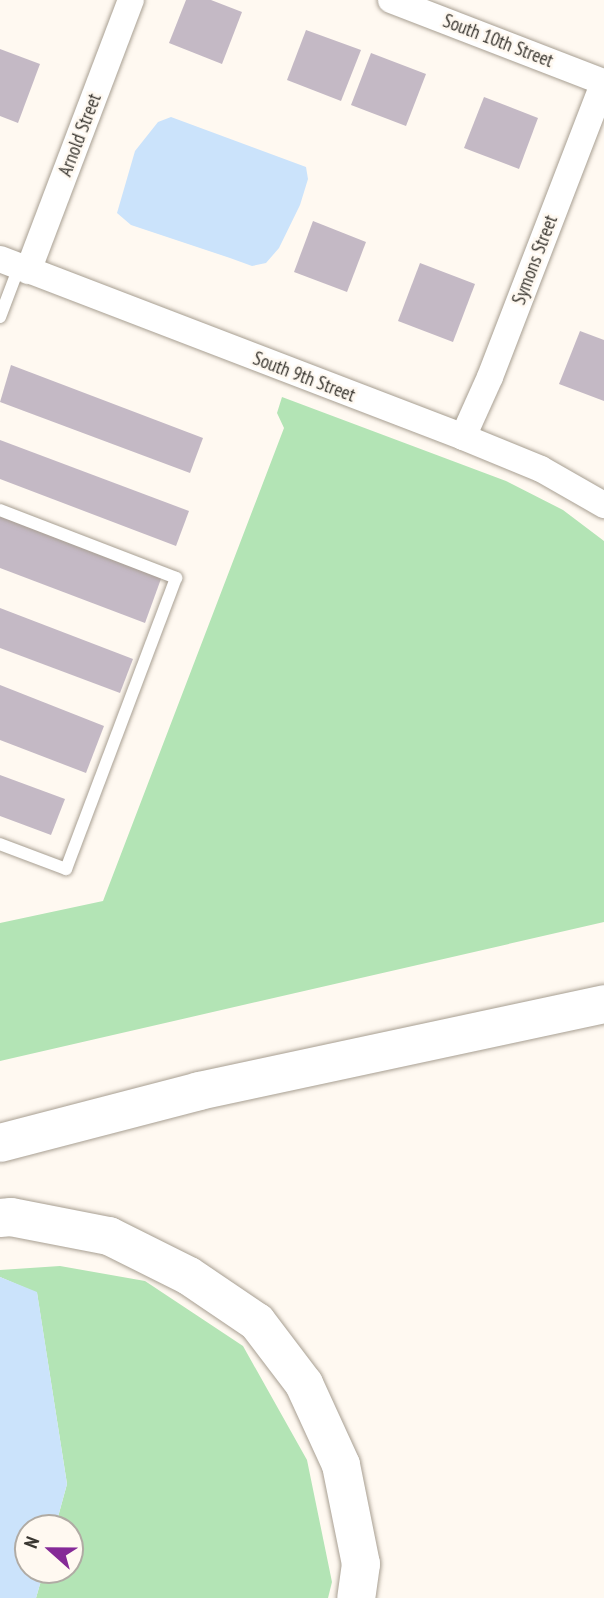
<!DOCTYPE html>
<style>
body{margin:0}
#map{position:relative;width:604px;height:1598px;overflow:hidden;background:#fff9f1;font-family:"PT Sans Narrow",sans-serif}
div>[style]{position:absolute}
.green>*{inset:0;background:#b3e4b5}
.water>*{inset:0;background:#cbe3fb}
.building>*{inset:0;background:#c4b9c5}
.roads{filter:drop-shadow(0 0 2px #a89f92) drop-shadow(0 0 2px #a89f92)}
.service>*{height:12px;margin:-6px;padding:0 6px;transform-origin:6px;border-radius:6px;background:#fff}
.minor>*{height:26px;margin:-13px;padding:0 13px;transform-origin:13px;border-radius:13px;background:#fff}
.motorway>*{height:38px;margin:-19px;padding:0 19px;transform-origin:19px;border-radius:19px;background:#fff}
span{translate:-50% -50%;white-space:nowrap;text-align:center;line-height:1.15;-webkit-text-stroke:5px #fff9f1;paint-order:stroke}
.street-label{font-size:19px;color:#3a3731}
.north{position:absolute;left:14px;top:1514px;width:70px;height:70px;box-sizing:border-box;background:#fff9f1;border:2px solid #b0aba4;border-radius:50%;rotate:291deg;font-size:19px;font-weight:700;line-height:28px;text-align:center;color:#3a3731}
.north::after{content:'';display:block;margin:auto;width:24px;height:32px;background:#852a97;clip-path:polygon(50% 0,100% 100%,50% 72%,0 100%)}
</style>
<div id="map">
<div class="green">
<div style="clip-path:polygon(282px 397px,506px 481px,563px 510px,604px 541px,604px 922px,0 1061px,0 923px,103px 901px,284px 428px,277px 413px)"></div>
<div style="clip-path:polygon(60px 1266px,145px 1281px,243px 1346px,307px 1460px,332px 1582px,328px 1598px,36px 1598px,44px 1570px,70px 1570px,70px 1528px,55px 1528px,67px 1484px,37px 1293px,0 1277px,0 1270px)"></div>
</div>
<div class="water">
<div style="clip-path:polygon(171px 117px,306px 167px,308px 179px,300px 205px,279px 248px,266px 263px,252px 266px,230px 258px,131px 225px,117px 213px,135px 151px,158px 122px)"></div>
<div style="clip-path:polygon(0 1277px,37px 1292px,67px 1484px,55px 1528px,28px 1528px,28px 1570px,44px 1570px,36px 1598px,0 1598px)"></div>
</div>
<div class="building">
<div style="clip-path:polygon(186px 0,211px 0,242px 12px,222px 64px,169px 43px)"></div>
<div style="clip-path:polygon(306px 30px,361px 50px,341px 101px,287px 80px)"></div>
<div style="clip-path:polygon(0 49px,40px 64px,18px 123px,0 116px)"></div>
<div style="clip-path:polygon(371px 53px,426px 74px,406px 126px,351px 105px)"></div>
<div style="clip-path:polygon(484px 97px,538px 118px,519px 169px,464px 148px)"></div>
<div style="clip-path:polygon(313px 221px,366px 242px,347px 292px,294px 272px)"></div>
<div style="clip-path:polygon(420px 263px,475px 284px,453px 342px,398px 321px)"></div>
<div style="clip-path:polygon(580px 331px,604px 340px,604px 401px,559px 384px)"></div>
<div style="clip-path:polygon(11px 365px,203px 438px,190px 473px,0 402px)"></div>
<div style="clip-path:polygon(0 440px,189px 511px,176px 546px,0 479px)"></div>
<div style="clip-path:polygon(0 514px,162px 576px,145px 623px,0 568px)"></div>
<div style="clip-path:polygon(0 608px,133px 659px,120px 693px,0 648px)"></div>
<div style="clip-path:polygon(0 685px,104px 726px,86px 773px,0 740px)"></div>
<div style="clip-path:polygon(0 775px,65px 799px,51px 835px,0 816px)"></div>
</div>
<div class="roads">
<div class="service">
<div style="left:0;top:317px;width:53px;rotate:-69.2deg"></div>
<div style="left:0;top:510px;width:189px;rotate:21.1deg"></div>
<div style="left:176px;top:578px;width:311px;rotate:110.7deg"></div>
<div style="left:66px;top:869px;width:71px;rotate:-159.3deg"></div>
</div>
<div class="minor">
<div style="left:391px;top:0;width:228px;rotate:21.1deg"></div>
<div style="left:0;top:259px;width:496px;rotate:21deg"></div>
<div style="left:463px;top:437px;width:84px;rotate:22.3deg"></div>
<div style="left:541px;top:469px;width:73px;rotate:29.7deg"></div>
<div style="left:28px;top:271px;width:290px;rotate:-69.2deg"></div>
<div style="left:463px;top:437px;width:66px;rotate:-65.8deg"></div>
<div style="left:490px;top:377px;width:316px;rotate:-68.9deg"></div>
</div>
<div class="motorway">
<div style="left:0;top:1143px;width:206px;rotate:-14.6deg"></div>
<div style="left:199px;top:1091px;width:414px;rotate:-12.1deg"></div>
<div style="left:0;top:1218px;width:11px;rotate:-5deg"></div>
<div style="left:11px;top:1217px;width:100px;rotate:11deg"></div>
<div style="left:109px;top:1236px;width:89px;rotate:26.6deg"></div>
<div style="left:189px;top:1276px;width:82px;rotate:34.1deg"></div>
<div style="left:257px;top:1322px;width:78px;rotate:52.8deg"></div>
<div style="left:304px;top:1384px;width:89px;rotate:65.4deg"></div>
<div style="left:341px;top:1465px;width:101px;rotate:78.6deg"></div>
<div style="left:361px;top:1564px;width:34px;rotate:98deg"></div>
</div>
</div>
<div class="street-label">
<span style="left:498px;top:41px;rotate:21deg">South 10th Street</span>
<span style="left:80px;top:135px;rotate:-69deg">Arnold Street</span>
<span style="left:535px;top:260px;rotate:-69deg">Symons Street</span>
<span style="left:304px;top:377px;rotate:21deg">South 9th Street</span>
</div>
<div class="north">N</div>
</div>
